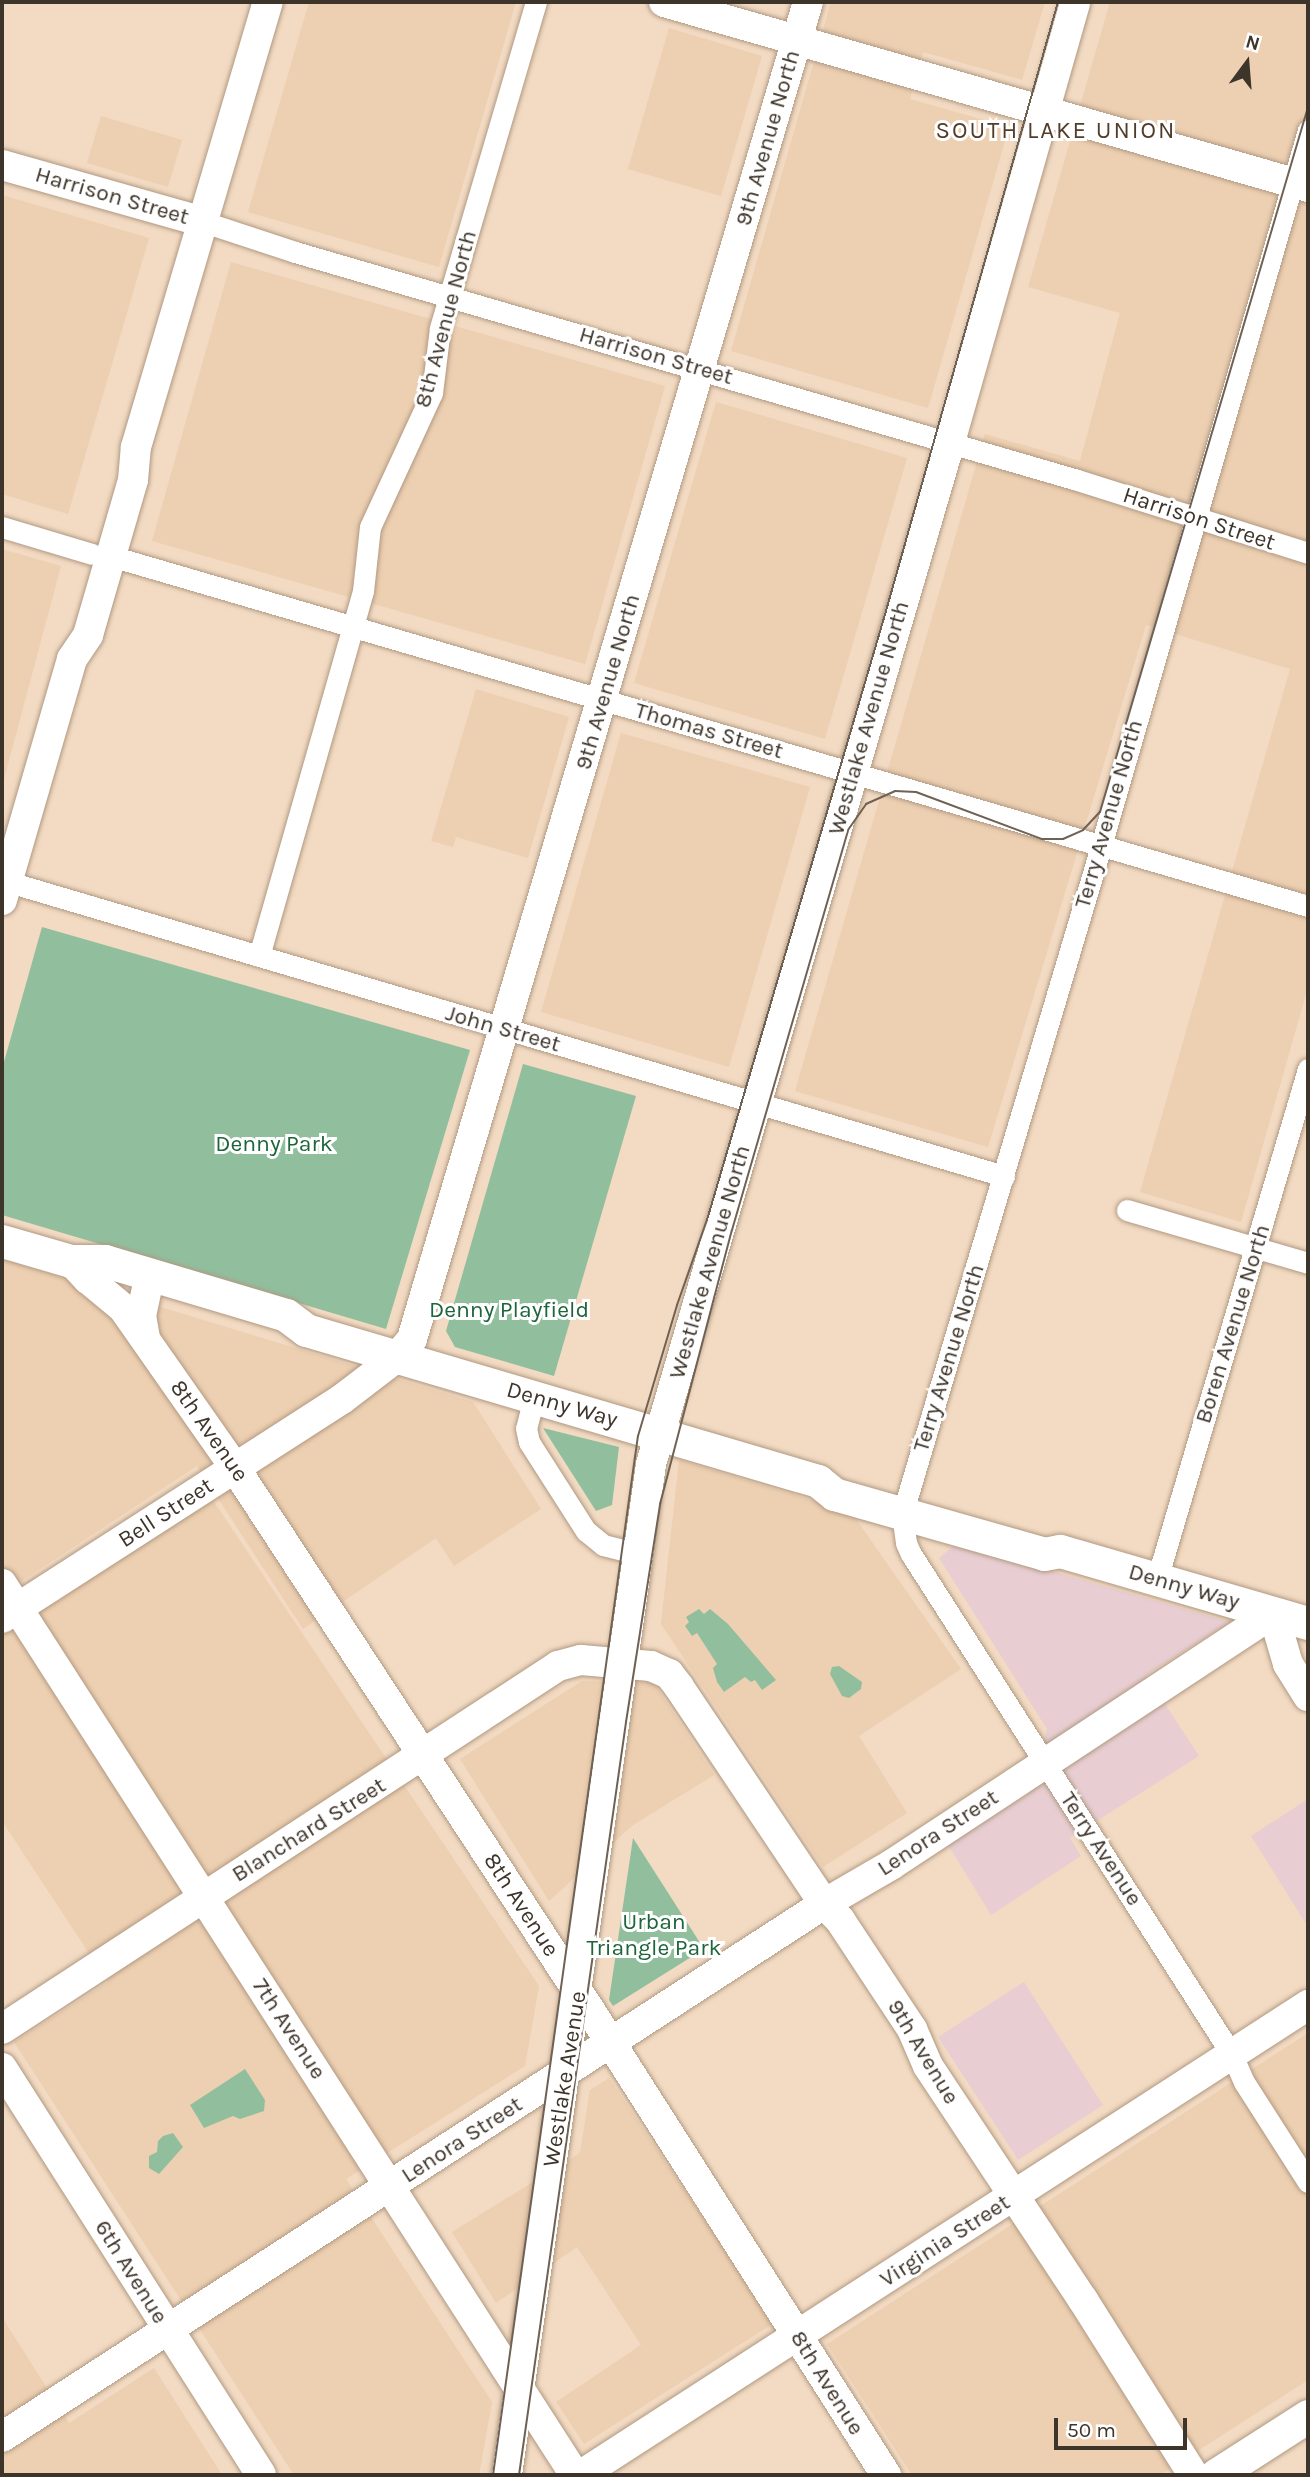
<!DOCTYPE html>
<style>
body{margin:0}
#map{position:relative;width:1310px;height:2477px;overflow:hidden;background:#f3dac2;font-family:Karla,sans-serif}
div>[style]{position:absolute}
.built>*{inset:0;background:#edcfb1}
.education>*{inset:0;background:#e8ced2}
.green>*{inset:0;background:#91bf9e}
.roads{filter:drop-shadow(0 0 2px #b09982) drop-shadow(0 0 2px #b09982)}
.street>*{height:21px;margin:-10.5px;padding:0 10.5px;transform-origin:10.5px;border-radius:10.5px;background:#fff}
.secondary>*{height:30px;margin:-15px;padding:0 15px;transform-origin:15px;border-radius:15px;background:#fff}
.primary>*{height:33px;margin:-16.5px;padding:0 16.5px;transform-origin:16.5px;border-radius:16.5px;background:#fff}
.tram>*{height:2px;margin:-1px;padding:0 1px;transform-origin:1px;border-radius:1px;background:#6f6154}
span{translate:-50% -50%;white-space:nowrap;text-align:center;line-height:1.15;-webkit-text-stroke:6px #fff;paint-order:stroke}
.street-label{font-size:23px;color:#3d342a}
.park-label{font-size:23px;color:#1d653a}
.neighbourhood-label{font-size:24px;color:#513d29;letter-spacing:2px}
.frame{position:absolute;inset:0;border:4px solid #3d342a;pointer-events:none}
.north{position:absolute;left:1212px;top:28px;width:70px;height:70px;-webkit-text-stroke:5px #fff;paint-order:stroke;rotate:16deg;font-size:19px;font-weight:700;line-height:28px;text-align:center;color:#3d342a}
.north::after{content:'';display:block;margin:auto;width:24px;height:32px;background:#3d342a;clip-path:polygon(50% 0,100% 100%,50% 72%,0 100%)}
.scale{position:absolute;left:1054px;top:2418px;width:133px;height:32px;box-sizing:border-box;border:4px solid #3d342a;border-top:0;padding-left:9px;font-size:21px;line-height:24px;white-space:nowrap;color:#3d342a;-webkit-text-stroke:5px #fff;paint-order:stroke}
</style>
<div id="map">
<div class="built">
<div style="clip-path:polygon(309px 2px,516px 2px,439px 267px,248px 212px)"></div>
<div style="clip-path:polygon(831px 2px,1045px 2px,1022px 80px,923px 52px,910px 99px,1009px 127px,928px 408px,731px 351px)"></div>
<div style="clip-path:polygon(1110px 2px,1308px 2px,1308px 987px,1241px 1222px,1140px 1192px,1290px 669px,1146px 625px,988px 1147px,795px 1091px,985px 434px,1080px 461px,1120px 313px,1028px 287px)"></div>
<div style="clip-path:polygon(669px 28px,762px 56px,721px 196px,628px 169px)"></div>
<div style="clip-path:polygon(101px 116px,182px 140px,168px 187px,87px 163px)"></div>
<div style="clip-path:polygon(2px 195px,149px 238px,68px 514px,2px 494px)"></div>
<div style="clip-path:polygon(231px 262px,665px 386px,585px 664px,152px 541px)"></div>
<div style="clip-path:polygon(716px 402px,907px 458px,825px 739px,634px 683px)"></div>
<div style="clip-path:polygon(2px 549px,61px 566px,2px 787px)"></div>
<div style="clip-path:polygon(476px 689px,569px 717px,528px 858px,456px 837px,453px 847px,431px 841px)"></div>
<div style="clip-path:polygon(621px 733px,810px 787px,729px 1067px,541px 1012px)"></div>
<div style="clip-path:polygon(2px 1259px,473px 1402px,541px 1509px,454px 1566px,436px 1538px,303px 1629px,197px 1466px,2px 1594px)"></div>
<div style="clip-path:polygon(679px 1460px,851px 1512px,961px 1669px,859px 1736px,907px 1813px,823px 1867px,661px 1624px)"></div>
<div style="clip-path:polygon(210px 1496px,539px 1986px,525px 2066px,346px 2179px,492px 2402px,479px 2475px,294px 2475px,14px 2042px,108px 1982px,2px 1821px,2px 1633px)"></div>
<div style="clip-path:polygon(582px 1681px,654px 1683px,714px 1775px,633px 1825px,549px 1901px,460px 1759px)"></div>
<div style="clip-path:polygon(1308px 2033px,1308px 2380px,1160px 2475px,912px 2475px,827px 2344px)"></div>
<div style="clip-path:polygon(609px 2078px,774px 2323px,584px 2444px,556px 2402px,641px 2345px,577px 2247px,496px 2303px,452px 2232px,580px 2153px,590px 2090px)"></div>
<div style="clip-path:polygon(2px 2317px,69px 2423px,154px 2368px,222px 2475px,2px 2475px)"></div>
</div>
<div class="education">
<div style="clip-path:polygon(956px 1544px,1230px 1622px,1146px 1675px,1199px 1756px,1070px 1838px,1081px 1856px,991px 1915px,948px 1845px,1030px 1793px,1047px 1729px,939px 1558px)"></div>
<div style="clip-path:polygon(1308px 1799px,1308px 1927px,1251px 1836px)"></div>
<div style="clip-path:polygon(1024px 1982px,1103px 2105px,1018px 2160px,938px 2037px)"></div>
</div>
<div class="green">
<div style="clip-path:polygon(42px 927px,470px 1050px,386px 1329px,2px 1215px,2px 1069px)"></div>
<div style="clip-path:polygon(523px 1064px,636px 1096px,554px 1376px,455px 1347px,446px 1331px)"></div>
<div style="clip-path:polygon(543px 1428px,619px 1447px,612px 1505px,596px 1511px)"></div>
<div style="clip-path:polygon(699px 1609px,704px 1614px,710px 1609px,728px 1624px,776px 1680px,762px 1690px,755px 1680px,751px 1682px,745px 1677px,724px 1692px,717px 1682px,713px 1668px,717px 1664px,697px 1633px,692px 1636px,685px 1626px,689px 1622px,686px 1617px)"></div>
<div style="clip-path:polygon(839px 1666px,862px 1682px,861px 1689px,849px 1698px,842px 1696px,830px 1674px,832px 1667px)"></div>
<div style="clip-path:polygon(633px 1838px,704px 1949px,613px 2006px,609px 2000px)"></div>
<div style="clip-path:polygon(245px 2069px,265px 2100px,264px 2111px,240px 2119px,233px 2116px,204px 2128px,190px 2105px)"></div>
<div style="clip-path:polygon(173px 2133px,183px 2147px,159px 2174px,149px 2168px,149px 2156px,157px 2152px,158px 2141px,163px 2136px)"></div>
</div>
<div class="roads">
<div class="street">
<div style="left:204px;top:222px;width:96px;rotate:18.2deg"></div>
<div style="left:295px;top:252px;width:815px;rotate:16.25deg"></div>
<div style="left:1077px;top:480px;width:242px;rotate:17.5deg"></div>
<div style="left:2px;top:527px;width:94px;rotate:16.7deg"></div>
<div style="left:111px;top:556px;width:1247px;rotate:16.3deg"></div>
<div style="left:2px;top:880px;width:1045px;rotate:16.46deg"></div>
<div style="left:259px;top:956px;width:380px;rotate:-74.1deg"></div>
<div style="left:363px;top:591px;width:64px;rotate:-83.8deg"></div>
<div style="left:370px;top:527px;width:148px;rotate:-65.2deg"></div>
<div style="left:432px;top:393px;width:65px;rotate:-83deg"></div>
<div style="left:440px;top:328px;width:340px;rotate:-73.6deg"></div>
<div style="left:1127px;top:1210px;width:189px;rotate:16.3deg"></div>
<div style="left:534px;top:1397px;width:32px;rotate:104deg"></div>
<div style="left:526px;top:1428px;width:14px;rotate:78deg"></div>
<div style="left:529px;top:1442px;width:106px;rotate:57.4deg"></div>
<div style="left:586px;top:1531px;width:22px;rotate:39deg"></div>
<div style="left:603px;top:1545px;width:37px;rotate:14deg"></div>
<div style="left:907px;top:1498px;width:655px;rotate:-73.42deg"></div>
<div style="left:1094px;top:870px;width:770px;rotate:-73.87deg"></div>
<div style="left:902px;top:1514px;width:29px;rotate:82deg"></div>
<div style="left:906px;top:1543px;width:12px;rotate:66deg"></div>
<div style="left:911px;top:1554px;width:595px;rotate:57.35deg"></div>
<div style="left:1232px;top:2055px;width:30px;rotate:66deg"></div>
<div style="left:1244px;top:2082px;width:119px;rotate:57.4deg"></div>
<div style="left:1157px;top:1579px;width:532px;rotate:-73.51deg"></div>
</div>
<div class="secondary">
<div style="left:664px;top:2px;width:670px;rotate:16.03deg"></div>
<div style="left:2px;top:165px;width:210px;rotate:15.8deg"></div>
<div style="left:2px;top:900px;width:251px;rotate:-73.8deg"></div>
<div style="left:72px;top:659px;width:29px;rotate:-56deg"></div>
<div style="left:88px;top:635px;width:161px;rotate:-73.8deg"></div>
<div style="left:133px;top:480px;width:33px;rotate:-85deg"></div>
<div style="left:136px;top:447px;width:464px;rotate:-73.5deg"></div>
<div style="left:71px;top:1261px;width:25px;rotate:47deg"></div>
<div style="left:88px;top:1279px;width:45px;rotate:39.6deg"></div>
<div style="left:123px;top:1308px;width:195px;rotate:55deg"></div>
<div style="left:235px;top:1468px;width:644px;rotate:56.78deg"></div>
<div style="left:588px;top:2007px;width:555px;rotate:57.51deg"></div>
<div style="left:145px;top:1338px;width:22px;rotate:-100deg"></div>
<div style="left:141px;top:1316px;width:25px;rotate:-78deg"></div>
<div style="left:2px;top:1584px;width:1059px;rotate:57.26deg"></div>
<div style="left:2px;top:1618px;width:404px;rotate:-32.8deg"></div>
<div style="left:342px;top:1399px;width:69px;rotate:-37.4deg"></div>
<div style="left:397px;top:1357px;width:23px;rotate:-50deg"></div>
<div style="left:412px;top:1339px;width:1394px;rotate:-73.5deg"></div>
<div style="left:2px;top:2029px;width:664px;rotate:-33.14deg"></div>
<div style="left:558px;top:1666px;width:24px;rotate:-15deg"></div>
<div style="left:581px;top:1660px;width:70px;rotate:4.9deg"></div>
<div style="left:651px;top:1666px;width:20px;rotate:24deg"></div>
<div style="left:669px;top:1674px;width:16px;rotate:52deg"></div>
<div style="left:679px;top:1687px;width:261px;rotate:56.2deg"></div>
<div style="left:824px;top:1904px;width:23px;rotate:45deg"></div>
<div style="left:840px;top:1920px;width:131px;rotate:56.6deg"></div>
<div style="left:912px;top:2029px;width:40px;rotate:66.6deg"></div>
<div style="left:928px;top:2066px;width:281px;rotate:56.5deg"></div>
<div style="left:1083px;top:2300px;width:207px;rotate:57.8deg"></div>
<div style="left:2px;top:2068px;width:482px;rotate:57.5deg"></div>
<div style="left:2px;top:2437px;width:980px;rotate:-32.96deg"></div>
<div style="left:824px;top:1904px;width:78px;rotate:-30.2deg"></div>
<div style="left:891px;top:1865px;width:458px;rotate:-33.4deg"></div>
<div style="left:1273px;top:1613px;width:53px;rotate:73.6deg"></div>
<div style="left:1288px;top:1664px;width:38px;rotate:58deg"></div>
<div style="left:507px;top:2475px;width:1021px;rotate:-81.89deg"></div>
<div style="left:651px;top:1464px;width:1065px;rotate:-73.69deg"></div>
<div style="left:950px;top:442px;width:457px;rotate:-74.1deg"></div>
<div style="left:581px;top:2475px;width:866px;rotate:-32.88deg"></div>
</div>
<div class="primary">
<div style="left:2px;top:1241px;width:72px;rotate:16.2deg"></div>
<div style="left:71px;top:1261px;width:21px;rotate:29deg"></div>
<div style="left:71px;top:1261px;width:34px"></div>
<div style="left:105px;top:1261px;width:189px;rotate:16.6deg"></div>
<div style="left:286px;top:1315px;width:25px;rotate:37deg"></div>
<div style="left:306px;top:1330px;width:534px;rotate:16.43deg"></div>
<div style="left:818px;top:1481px;width:21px;rotate:39deg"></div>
<div style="left:834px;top:1494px;width:218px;rotate:15.9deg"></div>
<div style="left:1044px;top:1554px;width:16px;rotate:-11deg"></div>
<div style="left:1060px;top:1551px;width:258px;rotate:16.2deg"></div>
<div style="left:1216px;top:2475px;width:109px;rotate:-32.7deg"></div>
</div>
</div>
<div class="tram">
<div style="left:493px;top:2475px;width:1049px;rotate:-82.06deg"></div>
<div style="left:638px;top:1436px;width:137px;rotate:-73.4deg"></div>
<div style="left:677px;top:1305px;width:90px;rotate:-70.6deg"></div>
<div style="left:707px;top:1220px;width:627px;rotate:-73.62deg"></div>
<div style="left:884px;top:618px;width:640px;rotate:-74.23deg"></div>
<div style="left:519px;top:2475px;width:761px;rotate:-81.91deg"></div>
<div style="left:626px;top:1722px;width:221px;rotate:-81.1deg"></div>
<div style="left:660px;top:1504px;width:283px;rotate:-75.3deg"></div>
<div style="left:732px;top:1230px;width:416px;rotate:-73.8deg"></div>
<div style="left:848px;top:830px;width:32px;rotate:-55deg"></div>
<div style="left:866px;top:804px;width:32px;rotate:-24deg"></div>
<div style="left:895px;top:791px;width:21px;rotate:3deg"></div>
<div style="left:916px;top:792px;width:134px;rotate:20.5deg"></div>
<div style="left:1042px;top:839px;width:21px"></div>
<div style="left:1063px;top:839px;width:22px;rotate:-24deg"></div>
<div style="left:1083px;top:830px;width:25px;rotate:-47deg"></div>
<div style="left:1100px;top:812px;width:735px;rotate:-73.56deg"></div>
</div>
<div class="street-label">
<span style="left:768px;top:138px;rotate:-74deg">9th Avenue North</span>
<span style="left:112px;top:196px;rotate:16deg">Harrison Street</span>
<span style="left:446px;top:319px;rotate:-75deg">8th Avenue North</span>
<span style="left:656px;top:356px;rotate:16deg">Harrison Street</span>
<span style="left:1199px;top:519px;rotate:18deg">Harrison Street</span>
<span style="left:608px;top:682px;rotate:-74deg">9th Avenue North</span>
<span style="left:869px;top:718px;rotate:-74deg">Westlake Avenue North</span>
<span style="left:709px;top:731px;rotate:16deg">Thomas Street</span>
<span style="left:1109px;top:814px;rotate:-74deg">Terry Avenue North</span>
<span style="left:503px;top:1029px;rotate:16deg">John Street</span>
<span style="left:710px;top:1262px;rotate:-74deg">Westlake Avenue North</span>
<span style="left:1233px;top:1324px;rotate:-73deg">Boren Avenue North</span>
<span style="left:949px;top:1358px;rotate:-73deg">Terry Avenue North</span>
<span style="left:562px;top:1405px;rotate:16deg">Denny Way</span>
<span style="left:209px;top:1431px;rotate:55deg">8th Avenue</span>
<span style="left:166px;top:1513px;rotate:-33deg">Bell Street</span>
<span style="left:1184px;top:1587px;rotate:16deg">Denny Way</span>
<span style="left:309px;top:1830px;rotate:-32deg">Blanchard Street</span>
<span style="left:938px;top:1833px;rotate:-33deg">Lenora Street</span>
<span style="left:1101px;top:1849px;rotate:57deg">Terry Avenue</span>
<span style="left:521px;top:1905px;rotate:57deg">8th Avenue</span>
<span style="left:289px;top:2029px;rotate:57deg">7th Avenue</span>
<span style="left:923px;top:2052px;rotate:59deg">9th Avenue</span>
<span style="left:565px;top:2079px;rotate:-81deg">Westlake Avenue</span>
<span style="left:462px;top:2140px;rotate:-33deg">Lenora Street</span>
<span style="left:945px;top:2241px;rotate:-33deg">Virginia Street</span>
<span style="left:131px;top:2272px;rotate:58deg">6th Avenue</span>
<span style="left:827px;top:2383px;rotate:58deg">8th Avenue</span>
</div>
<div class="park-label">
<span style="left:274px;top:1144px">Denny Park</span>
<span style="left:509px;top:1310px">Denny Playfield</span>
<span style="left:654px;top:1935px">Urban<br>Triangle Park</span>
</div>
<div class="neighbourhood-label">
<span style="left:1056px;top:131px">SOUTH LAKE UNION</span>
</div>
<div class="frame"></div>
<div class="north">N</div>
<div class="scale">50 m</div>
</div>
